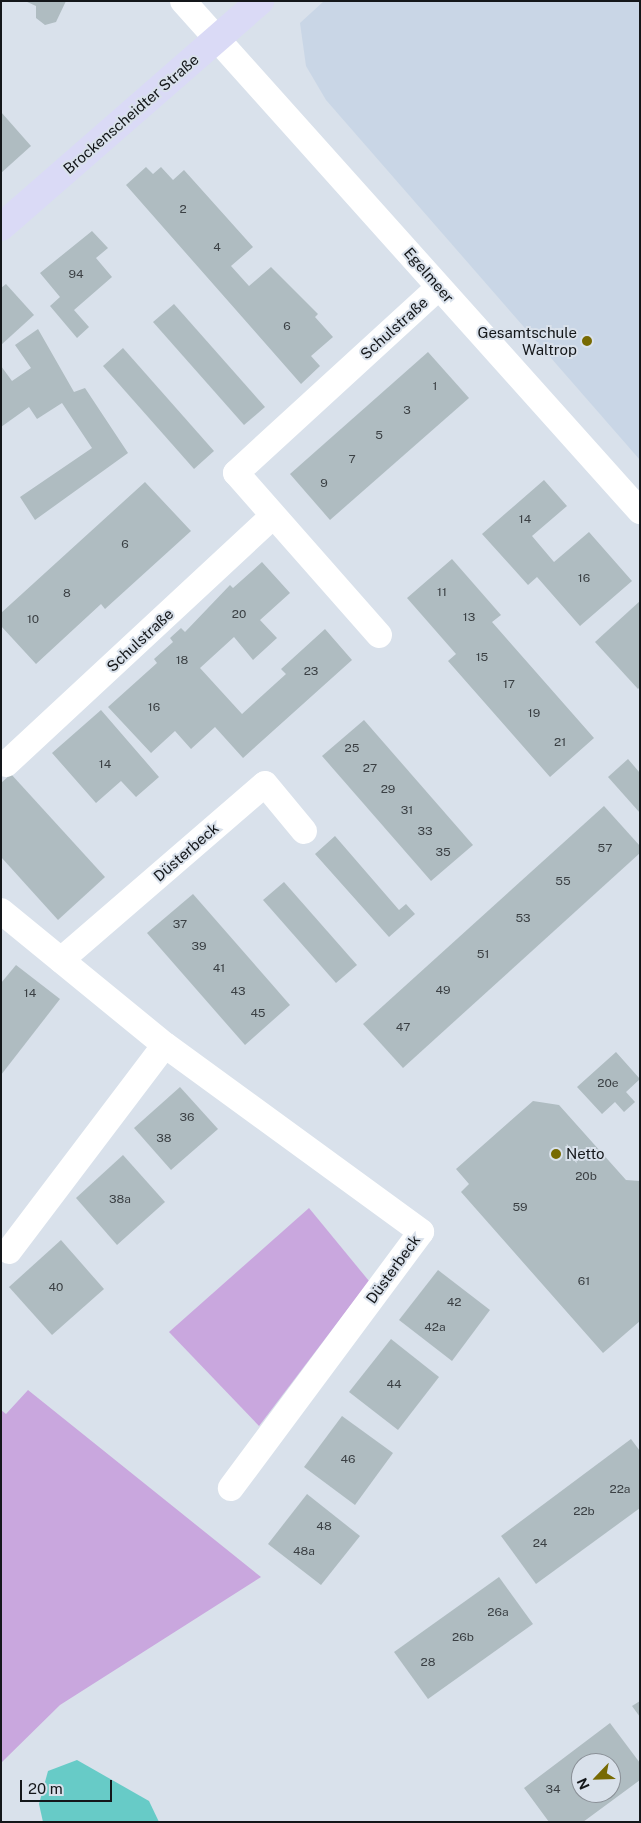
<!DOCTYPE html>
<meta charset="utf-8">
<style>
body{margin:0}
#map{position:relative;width:641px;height:1823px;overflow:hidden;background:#d9e1eb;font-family:"Public Sans",sans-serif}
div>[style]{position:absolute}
.built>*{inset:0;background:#c9d6e6}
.green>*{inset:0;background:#c9a7de}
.water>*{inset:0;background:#67cbc7}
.building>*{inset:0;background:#afbcc1}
.street>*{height:26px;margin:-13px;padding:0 13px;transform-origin:13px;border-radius:13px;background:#fff}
.secondary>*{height:28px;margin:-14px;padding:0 14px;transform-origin:14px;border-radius:14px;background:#dadaf6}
.dots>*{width:14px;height:14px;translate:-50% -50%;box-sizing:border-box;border:2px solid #d9e1eb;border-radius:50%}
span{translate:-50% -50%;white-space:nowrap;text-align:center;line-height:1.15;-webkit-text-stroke:4px #d9e1eb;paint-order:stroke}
.number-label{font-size:12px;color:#3b4044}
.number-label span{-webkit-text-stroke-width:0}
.street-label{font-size:15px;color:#14171a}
.poi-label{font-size:15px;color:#14171a}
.right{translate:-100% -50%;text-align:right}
.left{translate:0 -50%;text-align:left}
.frame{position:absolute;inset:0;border:2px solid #14171a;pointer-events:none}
.north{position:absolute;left:571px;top:1753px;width:50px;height:50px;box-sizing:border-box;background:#d9e1eb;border:1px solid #8a9097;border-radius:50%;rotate:246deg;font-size:14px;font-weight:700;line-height:20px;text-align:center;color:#14171a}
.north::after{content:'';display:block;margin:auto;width:18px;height:22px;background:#776a02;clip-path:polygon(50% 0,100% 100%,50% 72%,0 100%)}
.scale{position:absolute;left:20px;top:1780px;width:92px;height:22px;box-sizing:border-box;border:2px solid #14171a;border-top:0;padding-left:6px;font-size:15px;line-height:18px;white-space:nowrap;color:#14171a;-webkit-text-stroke:4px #d9e1eb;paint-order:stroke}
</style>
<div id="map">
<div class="built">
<div style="clip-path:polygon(324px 1px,640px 1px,640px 460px,326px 100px,306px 66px,300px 23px)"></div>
</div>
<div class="green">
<div style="clip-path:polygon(309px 1208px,369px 1281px,259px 1426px,169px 1332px)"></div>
<div style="clip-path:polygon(28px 1390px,261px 1577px,60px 1705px,1px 1763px,1px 1410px,6px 1414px)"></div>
</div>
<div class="water">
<div style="clip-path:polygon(77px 1760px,149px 1801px,159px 1822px,43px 1822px,39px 1804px,48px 1771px)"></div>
</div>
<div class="building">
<div style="clip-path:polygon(25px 1px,66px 1px,56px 22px,45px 25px,36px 18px,36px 6px)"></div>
<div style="clip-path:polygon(1px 112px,31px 146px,1px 173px)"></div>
<div style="clip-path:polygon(146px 167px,153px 174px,161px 167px,173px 180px,184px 170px,253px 247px,231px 266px,249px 286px,271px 267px,318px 314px,315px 317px,333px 337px,311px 356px,320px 366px,301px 384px,126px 185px)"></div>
<div style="clip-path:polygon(92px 231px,108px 248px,96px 258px,112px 277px,74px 310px,89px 327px,77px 338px,50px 306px,60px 297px,40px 273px)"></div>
<div style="clip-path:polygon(6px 284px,34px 315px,1px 345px,1px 288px)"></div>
<div style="clip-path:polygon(174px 304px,265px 407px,244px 425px,153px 322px)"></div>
<div style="clip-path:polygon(38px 329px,74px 392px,85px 388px,128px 453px,35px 520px,20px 497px,92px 448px,62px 403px,37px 419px,29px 407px,1px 427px,1px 366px,12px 381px,31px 368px,15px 345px)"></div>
<div style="clip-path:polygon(123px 348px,214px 451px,194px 469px,103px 366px)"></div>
<div style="clip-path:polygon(428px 352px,469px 398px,330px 520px,290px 474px)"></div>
<div style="clip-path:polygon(544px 480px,567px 506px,532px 536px,554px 562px,589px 532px,632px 581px,580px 626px,537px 577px,528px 585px,482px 534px)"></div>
<div style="clip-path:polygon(145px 482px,191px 531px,105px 609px,101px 604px,36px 664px,1px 626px,1px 613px)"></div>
<div style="clip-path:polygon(452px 559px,501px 615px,492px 622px,594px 738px,550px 777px,448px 661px,456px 654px,407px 598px)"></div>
<div style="clip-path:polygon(262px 562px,290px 593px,260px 620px,277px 638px,253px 660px,234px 637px,200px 668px,242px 714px,286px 674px,281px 669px,325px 629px,352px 660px,243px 758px,215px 727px,191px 749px,175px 731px,151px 753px,108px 707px,157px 663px,154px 659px,173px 642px,170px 638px,181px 628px,185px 632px,230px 585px,233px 588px)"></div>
<div style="clip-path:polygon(640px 601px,640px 687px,638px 689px,595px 642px)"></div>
<div style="clip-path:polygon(101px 710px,159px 777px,136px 797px,121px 781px,96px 803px,52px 753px)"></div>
<div style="clip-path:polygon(364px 720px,473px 845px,431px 881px,322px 756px)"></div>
<div style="clip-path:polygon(628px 759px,640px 773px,640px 813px,608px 777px)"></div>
<div style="clip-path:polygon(11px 774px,105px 877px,58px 920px,1px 857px,1px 783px)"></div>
<div style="clip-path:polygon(604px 806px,640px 846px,640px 853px,403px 1068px,363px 1024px)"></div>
<div style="clip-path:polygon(335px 836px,399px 910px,406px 904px,415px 914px,389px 937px,315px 854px)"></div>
<div style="clip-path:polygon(284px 882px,357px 965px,336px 983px,263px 900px)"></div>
<div style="clip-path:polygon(193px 894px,290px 1005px,245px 1045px,147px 933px)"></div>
<div style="clip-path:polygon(16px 965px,60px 999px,1px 1075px,1px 983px)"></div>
<div style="clip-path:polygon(616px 1052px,640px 1079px,626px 1092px,635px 1102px,624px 1112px,615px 1102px,602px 1114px,577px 1087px)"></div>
<div style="clip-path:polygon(180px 1087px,218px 1129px,171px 1170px,134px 1128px)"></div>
<div style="clip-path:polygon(533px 1101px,559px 1105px,626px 1180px,640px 1181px,640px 1321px,603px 1353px,461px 1192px,469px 1184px,456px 1169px)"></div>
<div style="clip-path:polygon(123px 1155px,165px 1202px,117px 1245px,76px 1198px)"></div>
<div style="clip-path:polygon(61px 1240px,104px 1289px,52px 1335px,9px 1287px)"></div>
<div style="clip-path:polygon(438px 1270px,490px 1310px,452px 1361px,399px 1320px)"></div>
<div style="clip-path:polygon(391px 1339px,439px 1377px,398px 1430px,349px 1392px)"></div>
<div style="clip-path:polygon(342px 1416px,393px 1453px,355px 1505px,304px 1467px)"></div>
<div style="clip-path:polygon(631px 1439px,640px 1451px,640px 1508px,536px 1584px,501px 1536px)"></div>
<div style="clip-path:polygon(307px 1494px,360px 1536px,321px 1585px,268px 1544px)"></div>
<div style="clip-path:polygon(499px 1577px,533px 1624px,428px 1699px,394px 1652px)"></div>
<div style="clip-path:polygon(640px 1701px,640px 1717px,632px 1706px)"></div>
<div style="clip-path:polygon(evenodd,610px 1723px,640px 1763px,640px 1780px,583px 1822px,549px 1822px,524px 1788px,610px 1723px,581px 1763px,611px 1763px,611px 1793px,581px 1793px,581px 1763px)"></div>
</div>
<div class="street">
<div style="left:183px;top:1px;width:685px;rotate:48.14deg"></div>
<div style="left:379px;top:635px;width:216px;rotate:-131.4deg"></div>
<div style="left:236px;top:473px;width:275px;rotate:-42.5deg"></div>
<div style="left:6px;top:764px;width:364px;rotate:-42.9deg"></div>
<div style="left:1px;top:911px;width:212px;rotate:39.3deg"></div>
<div style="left:165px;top:1045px;width:317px;rotate:36.1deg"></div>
<div style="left:421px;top:1232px;width:319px;rotate:126.6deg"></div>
<div style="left:61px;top:960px;width:269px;rotate:-40.8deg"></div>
<div style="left:265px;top:784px;width:61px;rotate:50.3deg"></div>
<div style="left:9px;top:1251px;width:258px;rotate:-52.9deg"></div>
</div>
<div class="secondary">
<div style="left:1px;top:227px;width:344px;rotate:-41.1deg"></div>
</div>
<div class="dots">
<div style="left:587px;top:341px;background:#776a02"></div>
<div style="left:556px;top:1154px;background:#776a02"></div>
</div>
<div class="number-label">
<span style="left:183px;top:210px">2</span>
<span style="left:217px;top:248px">4</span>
<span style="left:76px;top:275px">94</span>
<span style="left:287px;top:327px">6</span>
<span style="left:435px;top:387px">1</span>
<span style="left:407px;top:411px">3</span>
<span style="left:379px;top:436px">5</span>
<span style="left:352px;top:460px">7</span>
<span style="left:324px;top:484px">9</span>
<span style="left:525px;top:520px">14</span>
<span style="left:125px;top:545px">6</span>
<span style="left:584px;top:579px">16</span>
<span style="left:442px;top:593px">11</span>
<span style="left:67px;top:594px">8</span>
<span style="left:239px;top:615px">20</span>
<span style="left:469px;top:618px">13</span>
<span style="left:33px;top:620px">10</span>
<span style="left:482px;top:658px">15</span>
<span style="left:182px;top:661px">18</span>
<span style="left:311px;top:672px">23</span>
<span style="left:509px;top:685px">17</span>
<span style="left:154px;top:708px">16</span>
<span style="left:534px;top:714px">19</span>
<span style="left:560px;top:743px">21</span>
<span style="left:352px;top:749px">25</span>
<span style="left:105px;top:765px">14</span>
<span style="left:370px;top:769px">27</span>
<span style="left:388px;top:790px">29</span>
<span style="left:407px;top:811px">31</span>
<span style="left:425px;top:832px">33</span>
<span style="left:605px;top:849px">57</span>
<span style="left:443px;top:853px">35</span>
<span style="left:563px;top:882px">55</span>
<span style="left:523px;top:919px">53</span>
<span style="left:180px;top:925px">37</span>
<span style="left:199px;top:947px">39</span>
<span style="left:483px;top:955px">51</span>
<span style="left:219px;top:969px">41</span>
<span style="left:443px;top:991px">49</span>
<span style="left:238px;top:992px">43</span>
<span style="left:30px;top:994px">14</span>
<span style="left:258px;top:1014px">45</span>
<span style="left:403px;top:1028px">47</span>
<span style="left:608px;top:1084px">20e</span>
<span style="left:187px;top:1118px">36</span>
<span style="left:164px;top:1139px">38</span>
<span style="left:586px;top:1177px">20b</span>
<span style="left:120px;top:1200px">38a</span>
<span style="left:520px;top:1208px">59</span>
<span style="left:584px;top:1282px">61</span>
<span style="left:56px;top:1288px">40</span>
<span style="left:454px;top:1303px">42</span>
<span style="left:435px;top:1328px">42a</span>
<span style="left:394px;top:1385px">44</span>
<span style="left:348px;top:1460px">46</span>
<span style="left:620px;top:1490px">22a</span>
<span style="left:584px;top:1512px">22b</span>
<span style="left:324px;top:1527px">48</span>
<span style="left:540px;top:1544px">24</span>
<span style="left:304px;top:1552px">48a</span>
<span style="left:498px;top:1613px">26a</span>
<span style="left:463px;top:1638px">26b</span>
<span style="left:428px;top:1663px">28</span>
<span style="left:553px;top:1790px">34</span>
</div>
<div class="street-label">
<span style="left:131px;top:114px;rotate:-41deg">Brockenscheidter Straße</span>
<span style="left:429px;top:275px;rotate:49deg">Egelmeer</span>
<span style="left:394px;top:328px;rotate:-42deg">Schulstraße</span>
<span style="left:140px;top:640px;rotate:-43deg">Schulstraße</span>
<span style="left:186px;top:852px;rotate:-41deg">Düsterbeck</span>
<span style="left:393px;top:1269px;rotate:-54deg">Düsterbeck</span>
</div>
<div class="poi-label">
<span class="right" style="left:577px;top:341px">Gesamtschule<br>Waltrop</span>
<span class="left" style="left:566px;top:1154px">Netto</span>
</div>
<div class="frame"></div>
<div class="north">N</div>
<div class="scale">20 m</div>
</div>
